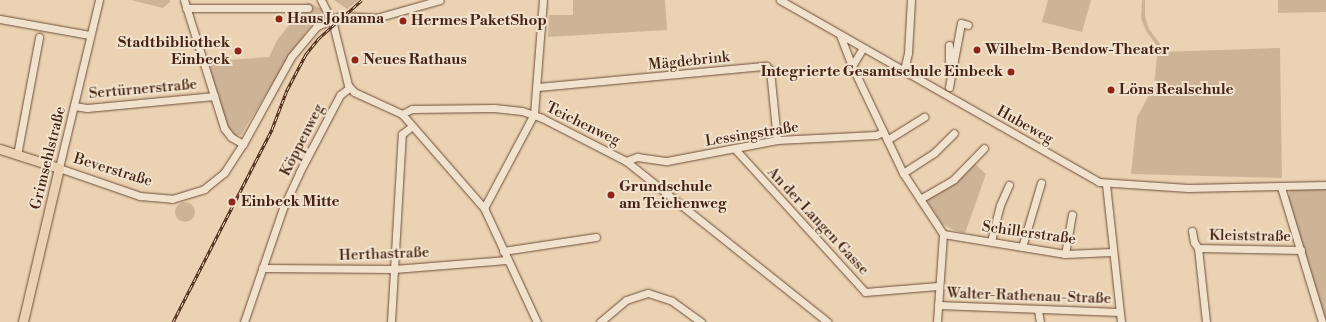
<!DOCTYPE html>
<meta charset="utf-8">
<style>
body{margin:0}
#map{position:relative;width:1326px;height:322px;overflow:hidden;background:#ead2b2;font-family:"Libre Bodoni",serif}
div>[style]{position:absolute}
.green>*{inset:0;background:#ceb497}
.round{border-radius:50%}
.roads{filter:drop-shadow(0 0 1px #6e4e39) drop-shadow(0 0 1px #6e4e39)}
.minor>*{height:7px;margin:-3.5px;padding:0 3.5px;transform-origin:3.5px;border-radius:3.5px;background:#f1e2cd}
.major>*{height:9px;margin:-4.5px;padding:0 4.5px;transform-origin:4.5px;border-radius:4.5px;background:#ead2b2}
.rail>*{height:3px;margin-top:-1.5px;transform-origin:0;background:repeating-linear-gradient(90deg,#f1e2cd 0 4.5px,#452211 0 9px);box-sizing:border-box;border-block:1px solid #452211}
.dots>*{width:11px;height:11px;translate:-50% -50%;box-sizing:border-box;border:2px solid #f1e2cd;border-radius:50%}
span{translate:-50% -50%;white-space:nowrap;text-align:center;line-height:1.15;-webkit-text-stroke:4px #f1e2cd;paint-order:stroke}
.poi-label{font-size:15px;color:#452211;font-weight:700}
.left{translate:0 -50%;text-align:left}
.right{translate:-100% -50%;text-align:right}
.street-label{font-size:15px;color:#452211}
</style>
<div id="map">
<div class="green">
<div style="clip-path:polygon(131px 0,169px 0,171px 1px,163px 8px)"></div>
<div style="clip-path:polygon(334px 0,359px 0,347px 9px)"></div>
<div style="clip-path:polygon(573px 0,665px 0,667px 30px,548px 37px,549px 15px,573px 15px)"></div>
<div style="clip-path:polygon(1048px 0,1091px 0,1082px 32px,1042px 22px)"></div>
<div style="clip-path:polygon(1142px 0,1145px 0,1145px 16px,1149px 29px,1160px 44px,1160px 52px,1280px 48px,1282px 178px,1131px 174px,1137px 117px,1154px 86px,1157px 56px,1157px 46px,1146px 31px,1141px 18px)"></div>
<div style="clip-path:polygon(1278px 0,1326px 0,1326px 12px,1278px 13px)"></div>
<div style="clip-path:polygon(308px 2px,323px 10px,293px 50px,241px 135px,235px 136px,227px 127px,208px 66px,228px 60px,269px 57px,277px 40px)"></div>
<div style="clip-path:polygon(974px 163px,986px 174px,965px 233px,956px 231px,942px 224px,926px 199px)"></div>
<div style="clip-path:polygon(1326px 189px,1326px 322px,1325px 322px,1288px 198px,1290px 190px)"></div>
<div class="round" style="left:175px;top:202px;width:20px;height:20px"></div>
</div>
<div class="roads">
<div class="minor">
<div style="left:99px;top:0;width:173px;rotate:103.4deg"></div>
<div style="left:59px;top:168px;width:86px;rotate:19.1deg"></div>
<div style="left:140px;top:196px;width:32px;rotate:5deg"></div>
<div style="left:172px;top:199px;width:34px;rotate:-17deg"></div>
<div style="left:204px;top:189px;width:26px;rotate:-39deg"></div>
<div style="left:224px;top:173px;width:35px;rotate:-57deg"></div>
<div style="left:243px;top:144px;width:99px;rotate:-61.1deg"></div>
<div style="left:291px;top:57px;width:40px;rotate:-50deg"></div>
<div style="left:317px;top:26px;width:26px;rotate:-23deg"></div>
<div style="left:341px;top:16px;width:35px;rotate:3deg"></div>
<div style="left:376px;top:18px;width:66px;rotate:-15.7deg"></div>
<div style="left:184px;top:0;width:134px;rotate:72.6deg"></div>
<div style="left:224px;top:128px;width:11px;rotate:52deg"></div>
<div style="left:231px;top:137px;width:14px;rotate:30deg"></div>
<div style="left:321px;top:0;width:27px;rotate:63deg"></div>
<div style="left:333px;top:24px;width:63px;rotate:76.2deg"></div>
<div style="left:348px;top:85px;width:9px;rotate:49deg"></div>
<div style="left:354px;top:92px;width:53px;rotate:24.6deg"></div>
<div style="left:402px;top:114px;width:11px;rotate:-27deg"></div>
<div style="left:412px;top:109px;width:82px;rotate:-0.7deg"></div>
<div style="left:494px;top:108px;width:28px;rotate:6deg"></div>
<div style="left:522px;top:111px;width:21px;rotate:19deg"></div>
<div style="left:542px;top:118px;width:94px;rotate:27.1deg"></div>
<div style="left:626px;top:161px;width:258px;rotate:38.6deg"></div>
<div style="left:780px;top:0;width:367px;rotate:29.7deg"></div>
<div style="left:1099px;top:182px;width:89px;rotate:3.9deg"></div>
<div style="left:1188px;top:188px;width:138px;rotate:-1.2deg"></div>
<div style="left:186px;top:8px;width:122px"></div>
<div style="left:0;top:19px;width:91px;rotate:10.1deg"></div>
<div style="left:840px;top:35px;width:33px;rotate:69deg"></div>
<div style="left:852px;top:66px;width:119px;rotate:64.5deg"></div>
<div style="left:903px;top:173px;width:73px;rotate:56.7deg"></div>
<div style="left:943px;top:234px;width:88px;rotate:93.9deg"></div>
<div style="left:852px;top:66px;width:21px;rotate:-59deg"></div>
<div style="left:949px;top:69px;width:24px;rotate:-90deg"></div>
<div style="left:904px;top:70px;width:17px;rotate:-77deg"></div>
<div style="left:908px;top:53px;width:53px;rotate:-86.8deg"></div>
<div style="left:538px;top:87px;width:229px;rotate:-5.3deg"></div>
<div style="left:766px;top:66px;width:6px;rotate:45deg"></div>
<div style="left:770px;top:70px;width:70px;rotate:84.3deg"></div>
<div style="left:949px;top:87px;width:65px;rotate:-79.4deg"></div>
<div style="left:961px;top:23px;width:7px;rotate:16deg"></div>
<div style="left:74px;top:106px;width:13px;rotate:9deg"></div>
<div style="left:87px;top:108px;width:128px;rotate:-5.4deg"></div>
<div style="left:402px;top:114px;width:125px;rotate:48.9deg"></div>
<div style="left:484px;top:208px;width:126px;rotate:65.1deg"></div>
<div style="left:887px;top:140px;width:44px;rotate:-31.9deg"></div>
<div style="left:735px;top:149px;width:193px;rotate:47.7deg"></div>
<div style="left:865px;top:292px;width:73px;rotate:-4.7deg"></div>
<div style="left:17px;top:155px;width:120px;rotate:-79.4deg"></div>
<div style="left:626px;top:161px;width:12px;rotate:-20deg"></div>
<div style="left:637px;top:157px;width:30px;rotate:8deg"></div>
<div style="left:667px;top:161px;width:112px;rotate:-10.8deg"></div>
<div style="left:777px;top:140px;width:99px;rotate:-2.9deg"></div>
<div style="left:876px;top:135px;width:8px;rotate:-23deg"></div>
<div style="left:903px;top:173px;width:37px;rotate:-33deg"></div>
<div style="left:934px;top:153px;width:28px;rotate:-45deg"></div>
<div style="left:1106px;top:184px;width:139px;rotate:83.8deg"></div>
<div style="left:1281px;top:187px;width:141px;rotate:73.1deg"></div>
<div style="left:920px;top:199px;width:39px;rotate:-30deg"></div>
<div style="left:954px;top:179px;width:43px;rotate:-45.9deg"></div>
<div style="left:484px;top:208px;width:106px;rotate:-62deg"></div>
<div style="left:534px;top:114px;width:114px;rotate:-85.5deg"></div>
<div style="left:1192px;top:231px;width:11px;rotate:80deg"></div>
<div style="left:1194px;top:242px;width:7px;rotate:56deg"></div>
<div style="left:1198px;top:248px;width:74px;rotate:83.8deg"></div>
<div style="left:943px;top:234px;width:124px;rotate:9.3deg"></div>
<div style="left:1065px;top:254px;width:47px;rotate:-2.4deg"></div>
<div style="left:991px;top:241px;width:37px;rotate:-76deg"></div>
<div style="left:1000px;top:205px;width:22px;rotate:-66deg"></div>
<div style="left:1022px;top:247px;width:67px;rotate:-73.5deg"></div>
<div style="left:1198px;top:248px;width:103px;rotate:1.1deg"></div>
<div style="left:503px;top:251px;width:94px;rotate:-8.6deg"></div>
<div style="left:1065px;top:254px;width:40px;rotate:-80deg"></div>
<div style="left:262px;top:268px;width:132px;rotate:0.4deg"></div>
<div style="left:394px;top:269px;width:113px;rotate:-4.6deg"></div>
<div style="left:938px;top:305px;width:181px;rotate:2.2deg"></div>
<div style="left:1038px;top:310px;width:12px;rotate:81deg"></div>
<div style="left:244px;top:322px;width:120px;rotate:-71.1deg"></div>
<div style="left:283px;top:208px;width:38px;rotate:-65deg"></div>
<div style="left:299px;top:173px;width:88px;rotate:-62.3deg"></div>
<div style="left:340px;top:95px;width:11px;rotate:-38deg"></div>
<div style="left:391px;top:322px;width:188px;rotate:-86.7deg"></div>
<div style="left:402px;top:134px;width:11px;rotate:-38deg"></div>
<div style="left:600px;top:322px;width:34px;rotate:-40deg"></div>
<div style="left:626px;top:300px;width:23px;rotate:-18deg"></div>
<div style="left:648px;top:293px;width:25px;rotate:18deg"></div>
<div style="left:672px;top:301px;width:36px;rotate:36deg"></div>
</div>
<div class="major">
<div style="left:0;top:149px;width:62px;rotate:17.9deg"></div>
<div style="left:59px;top:168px;width:158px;rotate:103.2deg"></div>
</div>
</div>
<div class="rail">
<div style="left:173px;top:322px;width:217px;rotate:-62.8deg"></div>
<div style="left:272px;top:129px;width:42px;rotate:-69deg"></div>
<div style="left:287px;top:90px;width:41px;rotate:-62.2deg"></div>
<div style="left:306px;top:54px;width:21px;rotate:-51deg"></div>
<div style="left:319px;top:38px;width:57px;rotate:-41.5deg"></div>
</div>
<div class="dots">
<div style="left:279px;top:19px;background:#8f2418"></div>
<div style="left:403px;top:21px;background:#8f2418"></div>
<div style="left:977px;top:50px;background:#8f2418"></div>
<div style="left:238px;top:51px;background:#8f2418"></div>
<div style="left:355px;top:60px;background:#8f2418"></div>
<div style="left:1011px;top:72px;background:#8f2418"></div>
<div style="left:1111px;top:90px;background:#8f2418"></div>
<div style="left:611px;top:195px;background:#8f2418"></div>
<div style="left:232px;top:202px;background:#8f2418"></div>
</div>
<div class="poi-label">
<span class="left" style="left:287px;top:19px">Haus Johanna</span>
<span class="left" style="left:411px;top:21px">Hermes PaketShop</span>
<span class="right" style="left:230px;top:51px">Stadtbibliothek<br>Einbeck</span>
<span class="left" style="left:985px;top:50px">Wilhelm-Bendow-Theater</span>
<span class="left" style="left:363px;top:60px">Neues Rathaus</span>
<span class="right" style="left:1003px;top:72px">Integrierte Gesamtschule Einbeck</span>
<span class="left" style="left:1119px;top:90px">Löns Realschule</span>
<span class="left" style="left:619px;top:195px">Grundschule<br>am Teichenweg</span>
<span class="left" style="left:241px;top:202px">Einbeck Mitte</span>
</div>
<div class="street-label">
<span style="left:689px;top:61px;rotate:-6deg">Mägdebrink</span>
<span style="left:143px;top:89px;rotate:-5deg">Sertürnerstraße</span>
<span style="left:583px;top:124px;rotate:26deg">Teichenweg</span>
<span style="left:1025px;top:125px;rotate:29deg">Hubeweg</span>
<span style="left:752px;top:134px;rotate:-9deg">Lessingstraße</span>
<span style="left:302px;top:140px;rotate:-63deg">Köppenweg</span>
<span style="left:48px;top:158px;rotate:-76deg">Grimsehlstraße</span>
<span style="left:113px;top:170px;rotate:17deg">Beverstraße</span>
<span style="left:818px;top:221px;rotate:47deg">An der Langen Gasse</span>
<span style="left:1029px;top:233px;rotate:8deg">Schillerstraße</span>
<span style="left:1250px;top:236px;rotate:1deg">Kleiststraße</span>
<span style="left:384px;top:254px;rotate:-2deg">Herthastraße</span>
<span style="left:1029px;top:296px;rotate:2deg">Walter-Rathenau-Straße</span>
</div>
</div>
